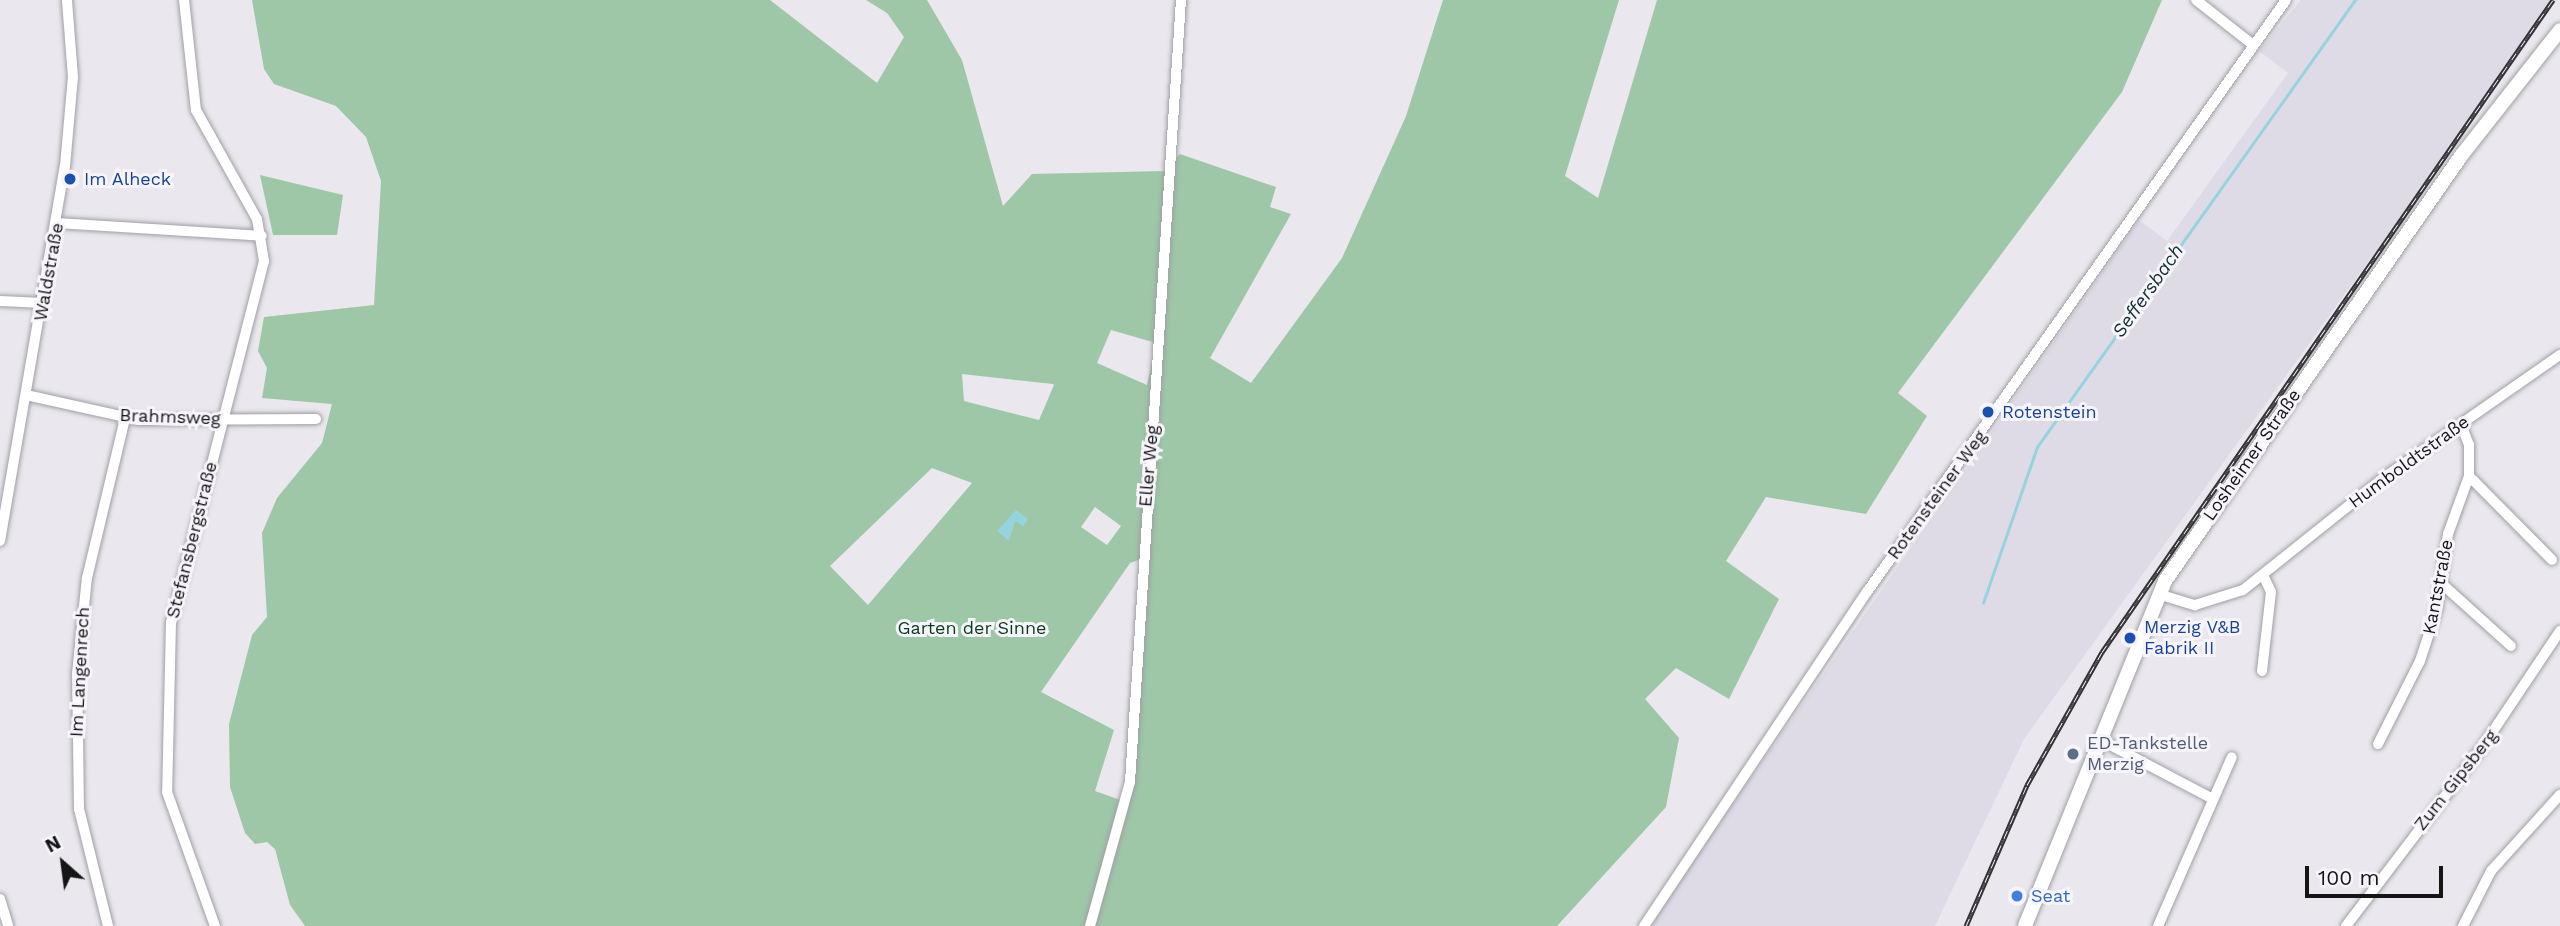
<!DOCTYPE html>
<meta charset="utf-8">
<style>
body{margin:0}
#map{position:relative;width:2560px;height:926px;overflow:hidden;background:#eae8ee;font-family:"Work Sans",sans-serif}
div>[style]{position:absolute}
.built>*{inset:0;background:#dedbe7}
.green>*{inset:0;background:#9dc7a7}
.water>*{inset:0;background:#95d4de}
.stream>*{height:2.5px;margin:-1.25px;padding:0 1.25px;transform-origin:1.25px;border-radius:1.25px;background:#95d4de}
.roads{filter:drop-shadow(0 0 2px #a09fa4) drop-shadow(0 0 2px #a09fa4)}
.street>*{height:10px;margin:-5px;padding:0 5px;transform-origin:5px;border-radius:5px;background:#fff}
.secondary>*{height:14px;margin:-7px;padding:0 7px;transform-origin:7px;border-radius:7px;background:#fff}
.rail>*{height:5px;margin-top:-2.5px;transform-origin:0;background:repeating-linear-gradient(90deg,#f7f5fb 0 8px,#333234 0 16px);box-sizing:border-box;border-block:2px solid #333234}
.dots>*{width:19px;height:19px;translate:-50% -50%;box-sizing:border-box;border:4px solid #f7f5fb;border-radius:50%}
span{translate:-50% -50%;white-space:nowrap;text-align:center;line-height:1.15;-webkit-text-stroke:6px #f7f5fb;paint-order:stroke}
.transit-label{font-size:18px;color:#164399}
.left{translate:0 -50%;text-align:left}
.street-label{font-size:18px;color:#151516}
.park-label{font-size:18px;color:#093c1d}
.service-label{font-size:18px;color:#4e5e75}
.shop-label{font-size:18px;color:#366cbe}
.water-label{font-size:19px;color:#113135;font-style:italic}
.north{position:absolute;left:28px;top:828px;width:70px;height:70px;-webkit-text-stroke:5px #f7f5fb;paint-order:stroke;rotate:332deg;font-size:19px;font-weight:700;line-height:28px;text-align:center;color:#151516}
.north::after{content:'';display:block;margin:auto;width:24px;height:32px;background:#151516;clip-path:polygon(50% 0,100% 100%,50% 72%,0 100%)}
.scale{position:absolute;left:2305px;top:866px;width:138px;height:32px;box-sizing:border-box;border:4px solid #151516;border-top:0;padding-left:9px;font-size:21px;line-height:24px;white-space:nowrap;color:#151516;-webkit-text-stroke:5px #f7f5fb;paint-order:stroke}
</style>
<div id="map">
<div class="built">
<div style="clip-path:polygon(2301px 0,2557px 0,2024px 739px,1935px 926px,1648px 926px,2139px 220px,2167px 241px,2288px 73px,2259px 51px)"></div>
</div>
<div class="green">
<div style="clip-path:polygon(evenodd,252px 0,770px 0,877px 83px,904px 37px,887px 13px,866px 0,927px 0,962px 60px,1003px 206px,1032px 174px,1165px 171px,1180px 154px,1276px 187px,1270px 207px,1291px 214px,1210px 358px,1251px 383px,1342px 258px,1406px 116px,1443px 0,1619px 0,1565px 176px,1598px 198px,1657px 0,2162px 0,2122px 92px,1898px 393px,1927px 416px,1866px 514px,1766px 497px,1726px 561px,1779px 599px,1729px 699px,1676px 668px,1645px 699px,1679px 738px,1666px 807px,1557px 926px,305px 926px,290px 905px,275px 849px,267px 842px,255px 844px,245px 833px,230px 787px,229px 724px,252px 635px,267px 617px,262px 533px,277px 498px,322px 443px,332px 404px,262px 398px,267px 368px,258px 351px,264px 317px,374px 305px,381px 181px,366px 137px,336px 106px,274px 84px,264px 69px,252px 0,1111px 330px,1156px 343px,1147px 385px,1097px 363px,1111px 330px,252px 0,962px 374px,1053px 384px,1054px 385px,1039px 420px,964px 401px,962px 374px,252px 0,932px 468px,972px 483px,868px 605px,830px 566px,932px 468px,252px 0,1095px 507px,1121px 526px,1107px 545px,1081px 527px,1095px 507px,252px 0,1144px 558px,1126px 802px,1095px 791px,1114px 730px,1041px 692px,1130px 563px,1144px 558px)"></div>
<div style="clip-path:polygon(260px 175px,343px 195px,337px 235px,273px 235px)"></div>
</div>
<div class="water">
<div style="clip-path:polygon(1016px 510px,1028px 519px,1023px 526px,1015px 521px,1009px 541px,997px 531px)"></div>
</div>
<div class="stream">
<div style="left:1983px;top:603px;width:165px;rotate:-70.9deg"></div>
<div style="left:2037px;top:447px;width:549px;rotate:-54.57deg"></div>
</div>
<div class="roads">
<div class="street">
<div style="left:184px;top:0;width:111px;rotate:83.8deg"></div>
<div style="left:196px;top:110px;width:125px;rotate:60.8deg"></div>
<div style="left:257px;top:219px;width:43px;rotate:80.5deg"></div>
<div style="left:264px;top:261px;width:373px;rotate:104.4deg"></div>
<div style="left:171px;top:622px;width:170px;rotate:91.3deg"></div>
<div style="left:167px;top:792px;width:142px;rotate:70.3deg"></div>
<div style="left:2196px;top:0;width:71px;rotate:38.2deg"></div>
<div style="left:58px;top:223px;width:204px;rotate:3.6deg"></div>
<div style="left:0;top:301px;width:43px;rotate:2.7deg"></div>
<div style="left:26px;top:395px;width:116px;rotate:12.5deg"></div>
<div style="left:139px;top:420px;width:177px;rotate:-0.3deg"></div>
<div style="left:2469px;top:476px;width:118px;rotate:45.3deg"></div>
<div style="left:0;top:541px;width:381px;rotate:-80.2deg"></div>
<div style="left:65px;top:166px;width:89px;rotate:-84.9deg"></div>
<div style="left:73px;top:77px;width:77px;rotate:-94.5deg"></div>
<div style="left:2441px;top:583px;width:94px;rotate:42deg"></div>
<div style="left:2158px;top:594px;width:39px;rotate:17deg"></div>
<div style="left:2195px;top:605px;width:50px;rotate:-17.4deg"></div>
<div style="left:2243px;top:590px;width:178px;rotate:-38.6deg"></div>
<div style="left:2382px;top:479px;width:217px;rotate:-34.9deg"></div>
<div style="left:2262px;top:671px;width:80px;rotate:-83.5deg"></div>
<div style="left:2271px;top:592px;width:17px;rotate:-115deg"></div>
<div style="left:2099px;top:739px;width:129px;rotate:27.8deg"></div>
<div style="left:2378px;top:744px;width:93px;rotate:-63.2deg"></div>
<div style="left:2420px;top:661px;width:55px;rotate:-71.9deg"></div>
<div style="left:2437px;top:609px;width:76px;rotate:-81.7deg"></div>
<div style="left:2448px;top:534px;width:62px;rotate:-70.1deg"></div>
<div style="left:2469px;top:476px;width:31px;rotate:-90deg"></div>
<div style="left:2469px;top:445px;width:22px;rotate:-111deg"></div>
<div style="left:0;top:899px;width:28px;rotate:73deg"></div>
<div style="left:108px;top:926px;width:121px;rotate:-103.9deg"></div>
<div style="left:79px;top:809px;width:135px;rotate:-90.8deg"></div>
<div style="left:77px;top:674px;width:97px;rotate:-84.1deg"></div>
<div style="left:87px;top:578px;width:164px;rotate:-76.6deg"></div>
<div style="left:1090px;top:926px;width:149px;rotate:-74.5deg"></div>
<div style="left:1130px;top:782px;width:784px;rotate:-86.27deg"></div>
<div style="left:1644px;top:926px;width:402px;rotate:-56.3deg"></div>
<div style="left:1867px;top:592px;width:725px;rotate:-54.71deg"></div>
<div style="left:2158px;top:926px;width:184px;rotate:-66.4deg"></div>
<div style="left:2346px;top:926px;width:223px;rotate:-52.7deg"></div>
<div style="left:2481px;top:749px;width:142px;rotate:-56.2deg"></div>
<div style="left:2463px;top:926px;width:62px;rotate:-63deg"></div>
<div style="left:2491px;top:871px;width:103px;rotate:-47.8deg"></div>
</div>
<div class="secondary">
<div style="left:2025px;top:926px;width:372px;rotate:-67.9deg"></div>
<div style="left:2165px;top:581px;width:518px;rotate:-55.14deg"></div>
<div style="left:2461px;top:156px;width:160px;rotate:-51.8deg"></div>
</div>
</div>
<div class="rail">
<div style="left:1966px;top:926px;width:154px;rotate:-66.6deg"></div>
<div style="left:2027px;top:785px;width:153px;rotate:-60.6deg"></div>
<div style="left:2102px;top:652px;width:793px;rotate:-55.33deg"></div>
</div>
<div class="dots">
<div style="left:70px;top:179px;background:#1a4fb4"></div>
<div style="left:1988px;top:412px;background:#1a4fb4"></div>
<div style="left:2130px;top:638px;background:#1a4fb4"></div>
<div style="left:2073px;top:754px;background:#5c6f8a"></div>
<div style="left:2017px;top:896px;background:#3f7fe0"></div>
</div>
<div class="transit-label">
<span class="left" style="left:84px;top:179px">Im Alheck</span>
<span class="left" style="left:2002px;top:412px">Rotenstein</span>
<span class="left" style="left:2144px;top:638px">Merzig V&amp;B<br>Fabrik II</span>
</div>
<div class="street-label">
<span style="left:49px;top:272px;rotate:-80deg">Waldstraße</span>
<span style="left:170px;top:417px;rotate:2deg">Brahmsweg</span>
<span style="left:2252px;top:455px;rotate:-55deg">Losheimer Straße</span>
<span style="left:2409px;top:462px;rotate:-36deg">Humboldtstraße</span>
<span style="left:1149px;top:466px;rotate:-85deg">Eller Weg</span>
<span style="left:1937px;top:495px;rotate:-54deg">Rotensteiner Weg</span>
<span style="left:192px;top:540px;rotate:-76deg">Stefansbergstraße</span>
<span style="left:2438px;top:587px;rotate:-79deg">Kantstraße</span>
<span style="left:80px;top:672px;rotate:-87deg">Im Langenrech</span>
<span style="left:2456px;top:780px;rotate:-52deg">Zum Gipsberg</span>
</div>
<div class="park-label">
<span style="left:972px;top:628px">Garten der Sinne</span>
</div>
<div class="service-label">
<span class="left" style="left:2087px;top:754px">ED-Tankstelle<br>Merzig</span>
</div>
<div class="shop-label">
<span class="left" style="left:2031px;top:896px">Seat</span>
</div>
<div class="water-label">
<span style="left:2148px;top:291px;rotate:-55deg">Seffersbach</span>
</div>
<div class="north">N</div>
<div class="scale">100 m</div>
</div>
